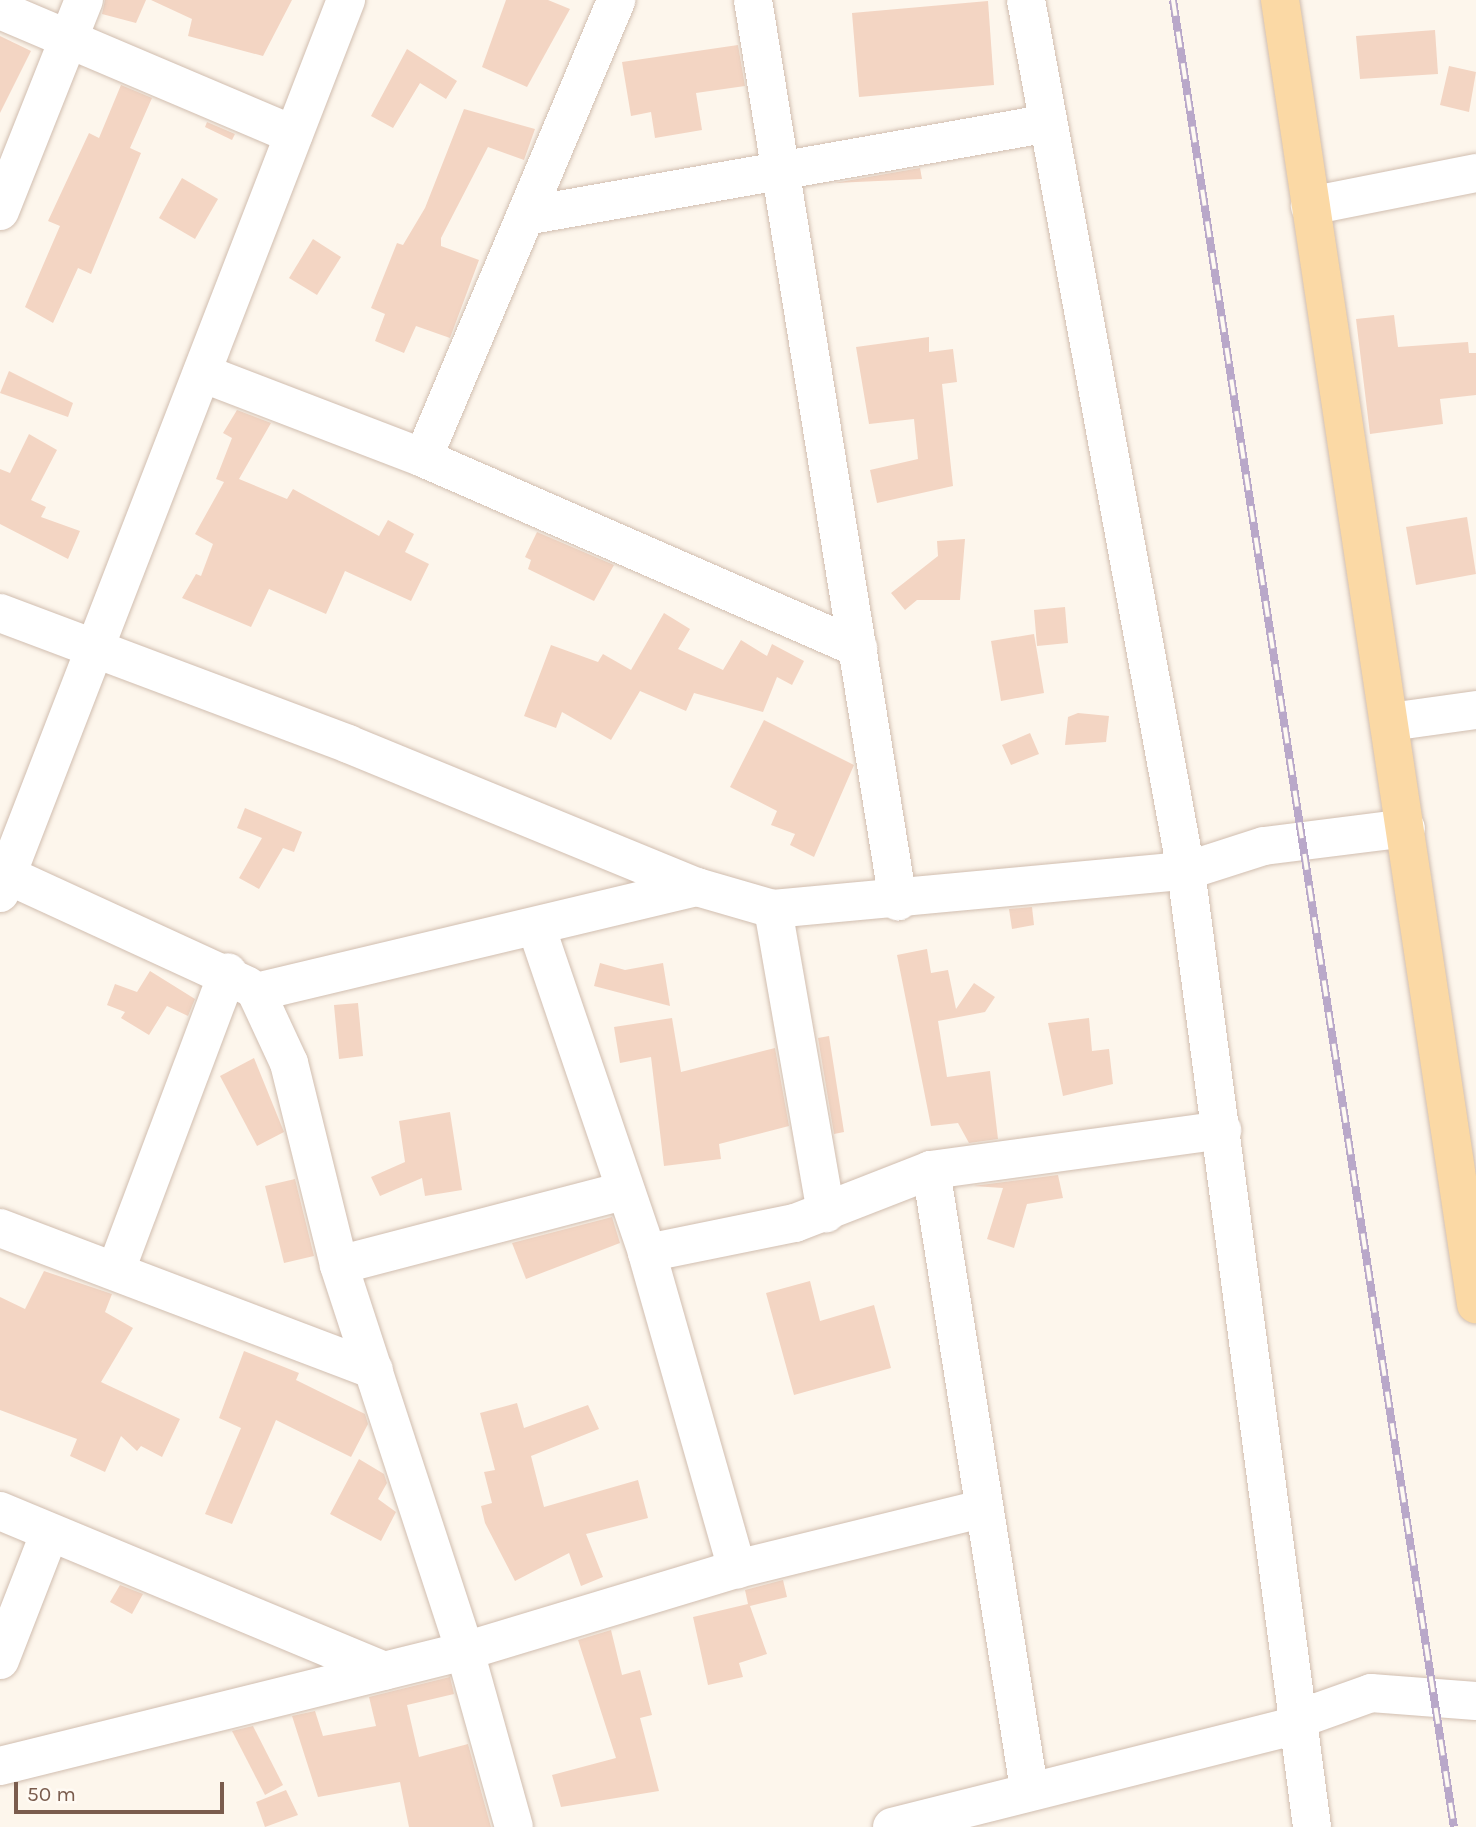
<!DOCTYPE html>
<style>
body{margin:0}
#map{position:relative;width:1476px;height:1827px;overflow:hidden;background:#fdf6ec;font-family:Karla,sans-serif}
div>[style]{position:absolute}
.building>*{inset:0;background:#f3d5c3}
.roads{filter:drop-shadow(0 0 2px #d1beb0) drop-shadow(0 0 2px #d1beb0)}
.minor>*{height:38px;margin:-19px;padding:0 19px;transform-origin:19px;border-radius:19px;background:#fff}
.major>*{height:38px;margin:-19px;padding:0 19px;transform-origin:19px;border-radius:19px;background:#fbd9a5}
.rail>*{height:8px;margin-top:-4px;transform-origin:0;background:repeating-linear-gradient(90deg,#fffaf3 0 16px,#b9a8c9 0 32px);box-sizing:border-box;border-block:2px solid #b9a8c9}
span{translate:-50% -50%;white-space:nowrap;text-align:center;line-height:1.15;-webkit-text-stroke:5px #fffaf3;paint-order:stroke}
.scale{position:absolute;left:14px;top:1782px;width:210px;height:32px;box-sizing:border-box;border:4px solid #7a5c4d;border-top:0;padding-left:9px;font-size:21px;line-height:24px;white-space:nowrap;color:#7a5c4d;-webkit-text-stroke:5px #fffaf3;paint-order:stroke}
</style>
<div id="map">
<div class="building">
<div style="clip-path:polygon(105px 0,146px 0,136px 23px,102px 14px)"></div>
<div style="clip-path:polygon(151px 0,292px 0,263px 56px,188px 36px,192px 19px)"></div>
<div style="clip-path:polygon(506px 0,548px 0,570px 9px,527px 87px,482px 67px)"></div>
<div style="clip-path:polygon(988px 1px,994px 85px,859px 97px,852px 13px)"></div>
<div style="clip-path:polygon(1435px 30px,1438px 74px,1360px 79px,1356px 36px)"></div>
<div style="clip-path:polygon(0 36px,31px 51px,0 113px)"></div>
<div style="clip-path:polygon(738px 45px,745px 86px,696px 93px,702px 130px,655px 138px,651px 112px,631px 116px,622px 62px)"></div>
<div style="clip-path:polygon(407px 49px,457px 81px,446px 99px,420px 83px,393px 128px,371px 116px)"></div>
<div style="clip-path:polygon(1449px 66px,1476px 72px,1469px 112px,1440px 105px)"></div>
<div style="clip-path:polygon(121px 85px,152px 98px,130px 148px,141px 153px,91px 274px,78px 268px,53px 323px,25px 307px,60px 226px,48px 221px,89px 133px,99px 138px)"></div>
<div style="clip-path:polygon(464px 109px,535px 129px,524px 160px,488px 147px,441px 238px,441px 246px,479px 260px,450px 338px,416px 326px,404px 353px,375px 341px,385px 314px,371px 308px,397px 243px,403px 245px,425px 208px)"></div>
<div style="clip-path:polygon(207px 122px,235px 134px,232px 140px,205px 127px)"></div>
<div style="clip-path:polygon(920px 168px,922px 179px,834px 183px)"></div>
<div style="clip-path:polygon(182px 178px,218px 199px,195px 239px,159px 218px)"></div>
<div style="clip-path:polygon(313px 239px,341px 257px,317px 295px,289px 278px)"></div>
<div style="clip-path:polygon(1394px 315px,1398px 347px,1468px 342px,1469px 353px,1476px 353px,1476px 395px,1440px 399px,1443px 424px,1370px 434px,1356px 319px)"></div>
<div style="clip-path:polygon(929px 337px,929px 352px,953px 349px,957px 382px,942px 384px,953px 486px,877px 503px,870px 470px,918px 459px,914px 419px,869px 424px,856px 347px)"></div>
<div style="clip-path:polygon(9px 371px,73px 403px,68px 417px,0 393px)"></div>
<div style="clip-path:polygon(237px 410px,271px 423px,239px 479px,287px 499px,293px 489px,379px 536px,388px 520px,414px 534px,405px 552px,429px 564px,411px 601px,345px 571px,326px 614px,269px 589px,251px 627px,182px 598px,196px 574px,201px 576px,213px 544px,195px 534px,224px 482px,216px 479px,232px 438px,223px 433px)"></div>
<div style="clip-path:polygon(29px 434px,57px 450px,31px 500px,46px 507px,41px 517px,80px 531px,68px 559px,0 524px,0 469px,10px 473px)"></div>
<div style="clip-path:polygon(1467px 517px,1476px 574px,1416px 585px,1406px 527px)"></div>
<div style="clip-path:polygon(537px 532px,614px 565px,594px 601px,528px 569px,531px 560px,525px 557px)"></div>
<div style="clip-path:polygon(965px 539px,960px 600px,917px 600px,905px 610px,891px 593px,938px 556px,937px 541px)"></div>
<div style="clip-path:polygon(1065px 607px,1068px 643px,1037px 646px,1034px 610px)"></div>
<div style="clip-path:polygon(664px 613px,690px 629px,678px 649px,723px 670px,741px 640px,767px 656px,772px 644px,804px 661px,792px 685px,777px 677px,763px 712px,694px 693px,686px 711px,640px 691px,611px 740px,562px 712px,556px 728px,524px 716px,551px 645px,598px 662px,603px 654px,631px 670px)"></div>
<div style="clip-path:polygon(1034px 634px,1044px 693px,1001px 701px,991px 641px)"></div>
<div style="clip-path:polygon(1078px 713px,1109px 716px,1106px 742px,1065px 745px,1068px 717px)"></div>
<div style="clip-path:polygon(764px 720px,854px 765px,814px 857px,790px 845px,795px 834px,771px 825px,777px 811px,730px 787px)"></div>
<div style="clip-path:polygon(1030px 733px,1039px 754px,1011px 765px,1002px 745px)"></div>
<div style="clip-path:polygon(245px 808px,302px 832px,294px 852px,283px 848px,259px 889px,239px 878px,262px 838px,237px 828px)"></div>
<div style="clip-path:polygon(1032px 907px,1034px 925px,1012px 929px,1009px 909px)"></div>
<div style="clip-path:polygon(927px 949px,931px 973px,948px 970px,956px 1009px,974px 983px,995px 997px,985px 1012px,938px 1021px,947px 1077px,990px 1071px,998px 1139px,969px 1143px,958px 1123px,931px 1126px,897px 955px)"></div>
<div style="clip-path:polygon(600px 963px,625px 970px,663px 963px,670px 1006px,594px 986px)"></div>
<div style="clip-path:polygon(150px 971px,195px 999px,188px 1016px,167px 1006px,149px 1035px,121px 1018px,125px 1012px,107px 1005px,115px 984px,137px 992px)"></div>
<div style="clip-path:polygon(358px 1003px,363px 1056px,339px 1059px,334px 1005px)"></div>
<div style="clip-path:polygon(672px 1018px,681px 1072px,775px 1048px,789px 1126px,719px 1144px,721px 1159px,664px 1166px,651px 1057px,620px 1063px,614px 1027px)"></div>
<div style="clip-path:polygon(1089px 1018px,1092px 1051px,1109px 1049px,1113px 1084px,1063px 1096px,1048px 1023px)"></div>
<div style="clip-path:polygon(829px 1036px,844px 1132px,834px 1134px,818px 1038px)"></div>
<div style="clip-path:polygon(254px 1058px,284px 1132px,257px 1146px,220px 1076px)"></div>
<div style="clip-path:polygon(450px 1112px,462px 1190px,425px 1196px,422px 1178px,380px 1196px,371px 1177px,405px 1162px,399px 1121px)"></div>
<div style="clip-path:polygon(1058px 1175px,1063px 1198px,1027px 1204px,1014px 1248px,987px 1239px,1003px 1188px,973px 1186px)"></div>
<div style="clip-path:polygon(295px 1179px,314px 1256px,284px 1263px,265px 1186px)"></div>
<div style="clip-path:polygon(612px 1217px,620px 1243px,526px 1279px,512px 1243px)"></div>
<div style="clip-path:polygon(44px 1271px,112px 1294px,105px 1312px,133px 1328px,101px 1382px,180px 1419px,162px 1457px,141px 1446px,137px 1451px,121px 1436px,105px 1472px,70px 1456px,77px 1439px,0 1410px,0 1297px,25px 1309px)"></div>
<div style="clip-path:polygon(810px 1281px,820px 1321px,874px 1305px,891px 1368px,794px 1395px,766px 1293px)"></div>
<div style="clip-path:polygon(244px 1351px,299px 1373px,296px 1380px,365px 1414px,368px 1424px,351px 1457px,276px 1420px,232px 1524px,205px 1514px,241px 1428px,219px 1418px)"></div>
<div style="clip-path:polygon(517px 1403px,524px 1428px,588px 1405px,599px 1429px,531px 1456px,544px 1507px,638px 1480px,648px 1518px,586px 1534px,603px 1577px,581px 1586px,569px 1553px,515px 1581px,485px 1523px,481px 1506px,492px 1503px,484px 1472px,495px 1470px,480px 1413px)"></div>
<div style="clip-path:polygon(359px 1459px,384px 1474px,387px 1483px,378px 1499px,396px 1512px,381px 1541px,330px 1514px)"></div>
<div style="clip-path:polygon(783px 1580px,787px 1597px,750px 1606px,767px 1654px,739px 1663px,743px 1677px,708px 1685px,693px 1617px,748px 1604px,745px 1590px)"></div>
<div style="clip-path:polygon(120px 1585px,143px 1594px,132px 1614px,110px 1602px)"></div>
<div style="clip-path:polygon(611px 1630px,622px 1675px,640px 1670px,652px 1715px,640px 1718px,659px 1791px,561px 1807px,552px 1775px,616px 1758px,578px 1640px)"></div>
<div style="clip-path:polygon(450px 1677px,454px 1694px,407px 1705px,419px 1757px,468px 1744px,491px 1827px,409px 1827px,400px 1782px,318px 1797px,292px 1716px,315px 1711px,323px 1736px,376px 1726px,369px 1697px)"></div>
<div style="clip-path:polygon(253px 1726px,283px 1785px,265px 1795px,232px 1731px)"></div>
<div style="clip-path:polygon(286px 1790px,298px 1815px,265px 1827px,256px 1802px)"></div>
</div>
<div class="roads">
<div class="minor">
<div style="left:753px;top:0;width:913px;rotate:80.86deg"></div>
<div style="left:1026px;top:0;width:886px;rotate:79.59deg"></div>
<div style="left:1186px;top:871px;width:964px;rotate:82.49deg"></div>
<div style="left:0;top:10px;width:319px;rotate:23deg"></div>
<div style="left:1310px;top:206px;width:169px;rotate:-11.2deg"></div>
<div style="left:0;top:211px;width:227px;rotate:-68.3deg"></div>
<div style="left:531px;top:215px;width:521px;rotate:-10.06deg"></div>
<div style="left:202px;top:373px;width:237px;rotate:21deg"></div>
<div style="left:423px;top:458px;width:475px;rotate:23.6deg"></div>
<div style="left:423px;top:458px;width:497px;rotate:-67.1deg"></div>
<div style="left:0;top:613px;width:372px;rotate:20.6deg"></div>
<div style="left:348px;top:744px;width:377px;rotate:22.3deg"></div>
<div style="left:697px;top:887px;width:79px;rotate:16.1deg"></div>
<div style="left:773px;top:909px;width:415px;rotate:-5.3deg"></div>
<div style="left:1186px;top:871px;width:82px;rotate:-17.8deg"></div>
<div style="left:1264px;top:846px;width:143px;rotate:-7.2deg"></div>
<div style="left:1390px;top:722px;width:87px;rotate:-7.9deg"></div>
<div style="left:7px;top:875px;width:265px;rotate:24.7deg"></div>
<div style="left:0;top:893px;width:958px;rotate:-68.82deg"></div>
<div style="left:773px;top:909px;width:309px;rotate:80.1deg"></div>
<div style="left:537px;top:929px;width:342px;rotate:71.2deg"></div>
<div style="left:647px;top:1253px;width:329px;rotate:74.1deg"></div>
<div style="left:931px;top:1170px;width:627px;rotate:81deg"></div>
<div style="left:0;top:1228px;width:400px;rotate:20.8deg"></div>
<div style="left:647px;top:1253px;width:151px;rotate:-11.5deg"></div>
<div style="left:795px;top:1223px;width:146px;rotate:-21.3deg"></div>
<div style="left:931px;top:1170px;width:294px;rotate:-7.8deg"></div>
<div style="left:339px;top:1265px;width:294px;rotate:-14.6deg"></div>
<div style="left:116px;top:1270px;width:318px;rotate:-69.4deg"></div>
<div style="left:0;top:1511px;width:416px;rotate:22.6deg"></div>
<div style="left:0;top:1660px;width:137px;rotate:-68.7deg"></div>
<div style="left:0;top:1766px;width:479px;rotate:-13.9deg"></div>
<div style="left:465px;top:1651px;width:284px;rotate:-16.8deg"></div>
<div style="left:737px;top:1569px;width:252px;rotate:-13.8deg"></div>
<div style="left:514px;top:1827px;width:183px;rotate:-105.6deg"></div>
<div style="left:465px;top:1651px;width:406px;rotate:-108.1deg"></div>
<div style="left:339px;top:1265px;width:208px;rotate:-103.9deg"></div>
<div style="left:289px;top:1063px;width:78px;rotate:-114.9deg"></div>
<div style="left:256px;top:992px;width:453px;rotate:-13.4deg"></div>
<div style="left:892px;top:1827px;width:420px;rotate:-14.1deg"></div>
<div style="left:1299px;top:1725px;width:9px;rotate:-58deg"></div>
<div style="left:1304px;top:1717px;width:71px;rotate:-19.7deg"></div>
<div style="left:1371px;top:1693px;width:105px;rotate:4.4deg"></div>
</div>
<div class="major">
<div style="left:1280px;top:0;width:1319px;rotate:81.45deg"></div>
</div>
</div>
<div class="rail">
<div style="left:1173px;top:0;width:1848px;rotate:81.26deg"></div>
</div>
<div class="scale">50 m</div>
</div>
